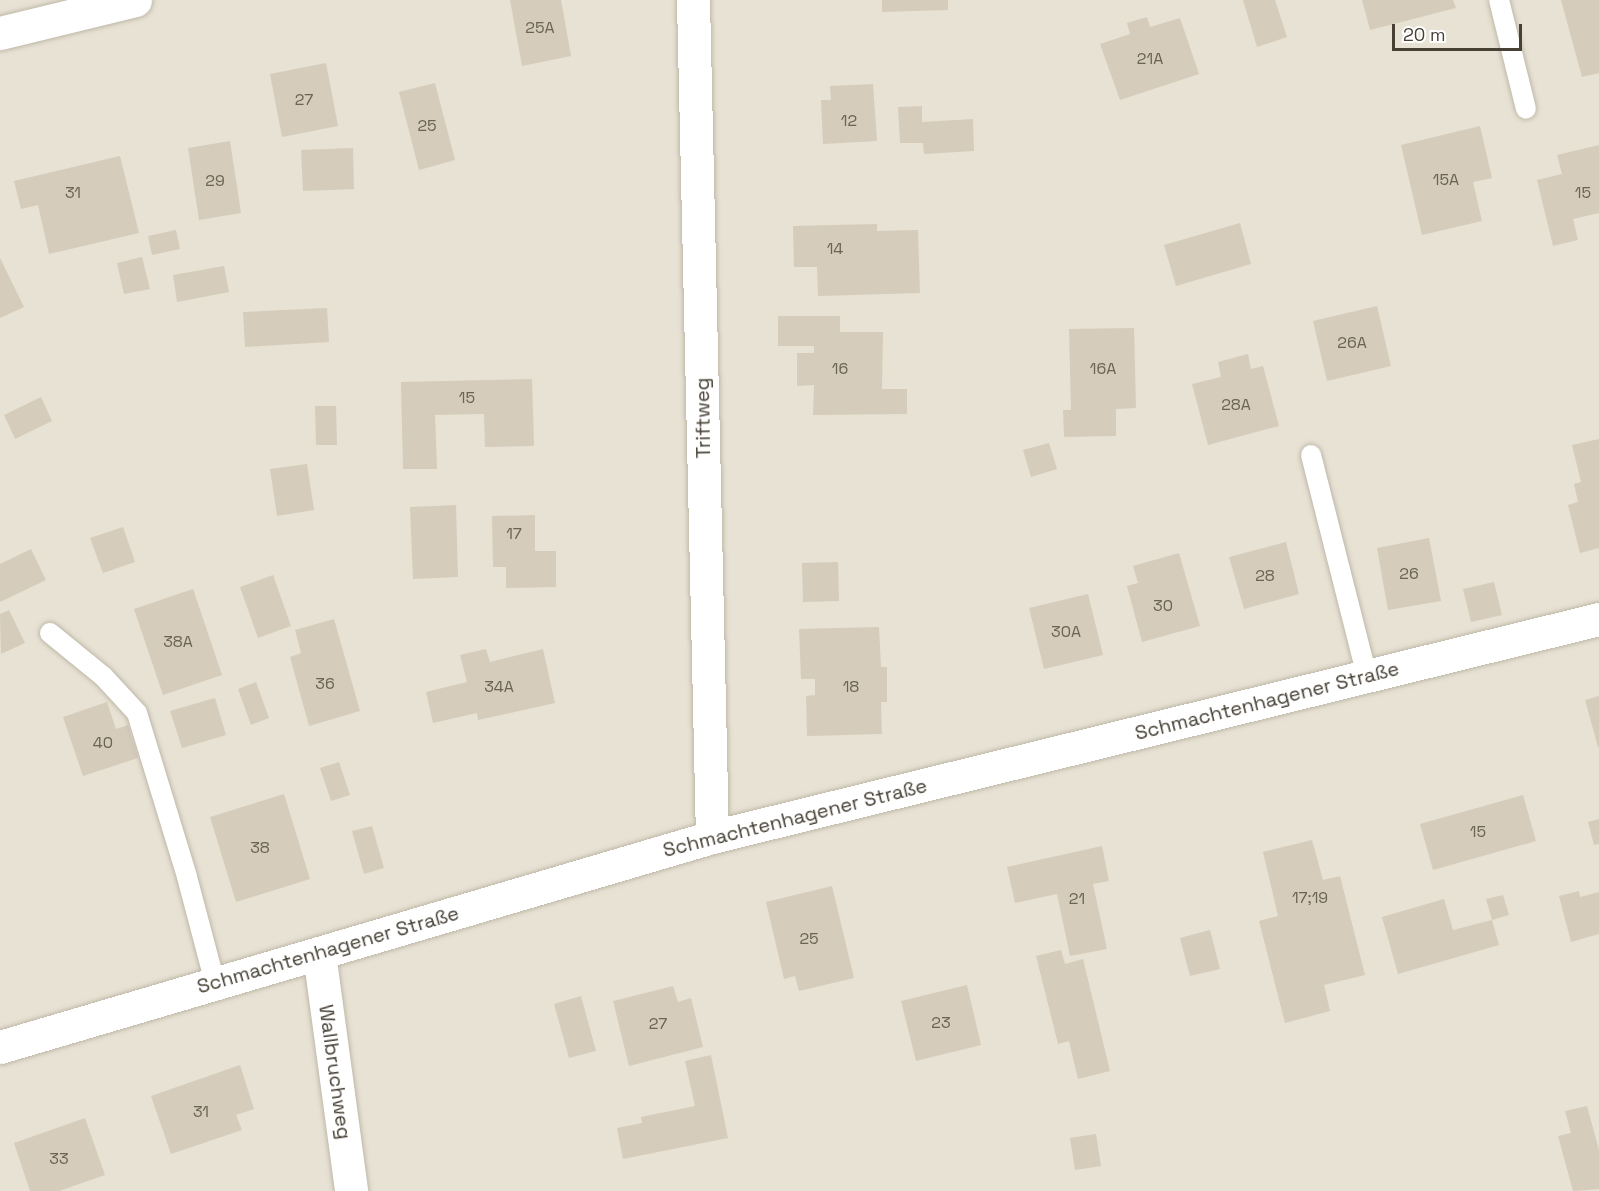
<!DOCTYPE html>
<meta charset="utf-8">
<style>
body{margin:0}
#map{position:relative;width:1599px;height:1191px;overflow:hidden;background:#f3efe6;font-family:"Space Grotesk",sans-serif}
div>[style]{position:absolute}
.residential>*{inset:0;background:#e7e2d4}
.building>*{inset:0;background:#d5ccbb}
.roads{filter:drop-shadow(0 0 2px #bfb8a8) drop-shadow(0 0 2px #bfb8a8)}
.lane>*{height:20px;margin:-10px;padding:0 10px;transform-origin:10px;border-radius:10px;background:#fff}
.street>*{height:33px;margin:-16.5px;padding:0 16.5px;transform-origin:16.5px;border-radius:16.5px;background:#fff}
span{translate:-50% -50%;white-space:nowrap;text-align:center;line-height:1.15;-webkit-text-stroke:6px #fff;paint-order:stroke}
.number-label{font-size:16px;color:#6a6356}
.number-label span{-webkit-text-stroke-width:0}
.street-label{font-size:20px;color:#464035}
.scale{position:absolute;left:1392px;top:24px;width:130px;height:27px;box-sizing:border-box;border:3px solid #464035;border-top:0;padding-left:8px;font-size:18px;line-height:21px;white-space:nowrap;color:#464035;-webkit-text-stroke:4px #fff;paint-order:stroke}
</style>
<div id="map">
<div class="residential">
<div style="clip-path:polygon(0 0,1599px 0,1599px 1191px,0 1191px)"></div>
</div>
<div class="building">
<div style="clip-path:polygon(510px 0,561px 0,571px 56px,522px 66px)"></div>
<div style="clip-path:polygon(882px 0,948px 0,948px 10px,882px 12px)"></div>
<div style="clip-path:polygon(1243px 0,1275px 0,1287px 37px,1257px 47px)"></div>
<div style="clip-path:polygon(1362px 0,1453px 0,1456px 8px,1370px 30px)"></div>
<div style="clip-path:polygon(1561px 0,1599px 0,1599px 73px,1582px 77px)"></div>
<div style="clip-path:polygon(1147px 17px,1150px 27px,1180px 18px,1199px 74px,1120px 100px,1100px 44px,1130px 34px,1127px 23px)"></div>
<div style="clip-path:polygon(326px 63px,338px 126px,282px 137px,270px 74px)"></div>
<div style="clip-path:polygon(435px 83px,455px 160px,419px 170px,399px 92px)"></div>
<div style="clip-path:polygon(873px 84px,877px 141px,823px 144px,821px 100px,831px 100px,830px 86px)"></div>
<div style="clip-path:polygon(922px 106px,922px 122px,973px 119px,974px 151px,924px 154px,923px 143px,900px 143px,898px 107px)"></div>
<div style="clip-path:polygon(1480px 126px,1492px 178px,1473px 182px,1482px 221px,1422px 235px,1401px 145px)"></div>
<div style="clip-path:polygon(230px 141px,241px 213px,199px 220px,188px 148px)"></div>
<div style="clip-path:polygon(1599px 145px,1599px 213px,1573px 219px,1578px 240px,1553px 246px,1537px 180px,1562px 174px,1557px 155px)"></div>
<div style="clip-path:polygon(353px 148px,354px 189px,303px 191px,301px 150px)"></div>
<div style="clip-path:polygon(120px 156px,139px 233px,49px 254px,38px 205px,21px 209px,14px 181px)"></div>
<div style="clip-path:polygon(1240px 223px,1251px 264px,1176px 286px,1164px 245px)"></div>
<div style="clip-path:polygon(877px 224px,877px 231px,918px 230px,920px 293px,818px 296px,817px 267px,794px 267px,793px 226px)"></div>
<div style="clip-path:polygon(176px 230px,180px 249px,152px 255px,148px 236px)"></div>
<div style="clip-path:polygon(142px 257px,150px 289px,124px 294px,117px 263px)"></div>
<div style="clip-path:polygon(0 258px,24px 307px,0 318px)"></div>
<div style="clip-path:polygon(224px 266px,229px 292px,177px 302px,173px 275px)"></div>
<div style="clip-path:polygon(1377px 306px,1391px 366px,1327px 381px,1313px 321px)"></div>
<div style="clip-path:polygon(327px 308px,329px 342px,245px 347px,243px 312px)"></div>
<div style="clip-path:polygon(778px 316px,840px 316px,840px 332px,883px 332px,882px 389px,907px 389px,907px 414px,813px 415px,814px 385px,797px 386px,797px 353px,814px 353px,814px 346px,778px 346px)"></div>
<div style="clip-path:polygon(1134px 328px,1136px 408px,1116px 409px,1116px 436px,1064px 437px,1063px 410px,1071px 410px,1069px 329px)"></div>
<div style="clip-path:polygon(1248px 354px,1251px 369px,1263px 366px,1279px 426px,1208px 445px,1192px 384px,1221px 377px,1218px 362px)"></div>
<div style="clip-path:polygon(532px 379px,534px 446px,485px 447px,484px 414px,435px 415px,437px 469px,403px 469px,401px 382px)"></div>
<div style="clip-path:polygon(41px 397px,52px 421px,15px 439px,4px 415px)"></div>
<div style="clip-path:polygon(315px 406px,336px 406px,337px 445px,316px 445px)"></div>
<div style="clip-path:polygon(1599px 439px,1599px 548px,1580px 553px,1568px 505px,1578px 502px,1574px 484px,1581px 482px,1572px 445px)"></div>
<div style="clip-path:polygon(1049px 443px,1057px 469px,1031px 477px,1023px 450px)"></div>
<div style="clip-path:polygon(307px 464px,314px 510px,277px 516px,270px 469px)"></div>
<div style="clip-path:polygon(456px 505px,458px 577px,413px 579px,410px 507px)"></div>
<div style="clip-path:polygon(535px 515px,535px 551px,556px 551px,556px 587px,506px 588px,506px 567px,493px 567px,492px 516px)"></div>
<div style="clip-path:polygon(123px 527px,135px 562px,103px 573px,90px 538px)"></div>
<div style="clip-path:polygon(1429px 538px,1441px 601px,1388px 610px,1377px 548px)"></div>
<div style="clip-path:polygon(1286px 542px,1299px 594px,1244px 609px,1229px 557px)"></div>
<div style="clip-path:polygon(31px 549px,46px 580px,0 602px,0 564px)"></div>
<div style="clip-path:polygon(1179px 553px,1200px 626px,1142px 642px,1127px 586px,1138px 583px,1133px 566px)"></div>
<div style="clip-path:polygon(838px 562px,839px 601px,803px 602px,802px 563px)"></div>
<div style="clip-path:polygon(273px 575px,291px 626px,258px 638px,240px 587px)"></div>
<div style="clip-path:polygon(1494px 582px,1502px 615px,1471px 622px,1463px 589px)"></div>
<div style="clip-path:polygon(193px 589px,222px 675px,163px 695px,134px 609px)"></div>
<div style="clip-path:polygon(1088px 594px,1103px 655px,1044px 669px,1029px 608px)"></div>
<div style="clip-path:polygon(9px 610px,25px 643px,1px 654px,0 614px)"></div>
<div style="clip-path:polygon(334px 619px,360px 711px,309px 726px,290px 657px,301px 653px,295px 630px)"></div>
<div style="clip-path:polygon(879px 627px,881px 667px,887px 667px,887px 702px,881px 702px,882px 734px,807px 736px,806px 696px,815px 695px,815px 679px,801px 679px,799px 629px)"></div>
<div style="clip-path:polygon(486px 649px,490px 662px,543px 649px,555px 703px,478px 720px,477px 713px,433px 723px,426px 692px,467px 682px,460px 655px)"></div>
<div style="clip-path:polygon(256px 682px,269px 718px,251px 725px,238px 689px)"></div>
<div style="clip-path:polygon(1599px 696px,1599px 747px,1598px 747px,1585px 700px)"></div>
<div style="clip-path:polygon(215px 698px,226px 735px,182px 748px,170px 711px)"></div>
<div style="clip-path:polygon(107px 702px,116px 729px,128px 725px,138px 758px,83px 776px,63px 717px)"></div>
<div style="clip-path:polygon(339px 762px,350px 795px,331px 801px,320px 768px)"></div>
<div style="clip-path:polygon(284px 794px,310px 879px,236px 902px,210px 817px)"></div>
<div style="clip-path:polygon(1523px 795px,1536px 841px,1433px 870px,1420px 824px)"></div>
<div style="clip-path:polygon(1599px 819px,1599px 844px,1594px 845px,1588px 822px)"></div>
<div style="clip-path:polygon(372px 826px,384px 868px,364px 874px,352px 831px)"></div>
<div style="clip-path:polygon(1312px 840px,1323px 880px,1340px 876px,1365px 975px,1324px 985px,1330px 1011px,1285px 1023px,1259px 921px,1278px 916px,1263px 852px)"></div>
<div style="clip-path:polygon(1102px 846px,1109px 881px,1093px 884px,1107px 949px,1070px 956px,1057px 894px,1015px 903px,1007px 867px)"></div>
<div style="clip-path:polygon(832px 886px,854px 978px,799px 991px,795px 976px,784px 979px,766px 902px)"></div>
<div style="clip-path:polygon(1579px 891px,1580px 897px,1599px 892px,1599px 934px,1571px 942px,1559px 896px)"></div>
<div style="clip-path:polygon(1503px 895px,1509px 915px,1492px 920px,1499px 945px,1398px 974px,1382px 917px,1444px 899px,1453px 930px,1492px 920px,1486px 899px)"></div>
<div style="clip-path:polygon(1210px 930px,1220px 969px,1190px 976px,1180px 938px)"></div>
<div style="clip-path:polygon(1061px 950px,1065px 964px,1083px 959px,1110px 1071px,1078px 1079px,1069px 1041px,1058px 1044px,1036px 956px)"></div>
<div style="clip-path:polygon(967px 985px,981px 1045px,916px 1061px,901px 1001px)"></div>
<div style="clip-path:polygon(673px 986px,678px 1002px,691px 998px,703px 1047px,629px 1066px,613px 1001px)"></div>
<div style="clip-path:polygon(581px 996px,596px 1051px,569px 1058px,554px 1004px)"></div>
<div style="clip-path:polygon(711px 1055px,728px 1138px,623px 1159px,617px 1128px,642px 1123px,641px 1117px,695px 1106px,685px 1061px)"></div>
<div style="clip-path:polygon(240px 1065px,254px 1109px,236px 1115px,242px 1130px,171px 1154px,151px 1096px)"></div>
<div style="clip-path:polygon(1587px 1106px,1599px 1150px,1599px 1189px,1573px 1191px,1558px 1136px,1571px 1133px,1565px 1111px)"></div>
<div style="clip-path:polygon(85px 1118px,105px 1175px,59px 1191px,30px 1191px,14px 1143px)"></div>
<div style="clip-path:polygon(1096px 1134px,1101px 1166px,1075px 1170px,1070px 1138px)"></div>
</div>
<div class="roads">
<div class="lane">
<div style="left:1499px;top:0;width:112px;rotate:76.1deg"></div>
<div style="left:1311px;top:455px;width:228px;rotate:75.8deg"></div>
<div style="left:50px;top:633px;width:68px;rotate:39.1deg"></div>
<div style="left:103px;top:676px;width:50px;rotate:47.4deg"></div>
<div style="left:137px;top:713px;width:171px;rotate:73deg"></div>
<div style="left:187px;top:877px;width:110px;rotate:75.2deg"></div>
</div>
<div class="street">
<div style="left:693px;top:0;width:837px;rotate:88.7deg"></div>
<div style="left:0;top:33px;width:139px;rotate:-13.7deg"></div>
<div style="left:319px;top:953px;width:240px;rotate:82.3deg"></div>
<div style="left:0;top:1047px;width:742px;rotate:-16.43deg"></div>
<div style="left:712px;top:837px;width:913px;rotate:-13.81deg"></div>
</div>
</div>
<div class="number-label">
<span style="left:540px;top:28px">25A</span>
<span style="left:1150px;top:59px">21A</span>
<span style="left:304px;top:100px">27</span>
<span style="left:849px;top:121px">12</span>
<span style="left:427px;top:126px">25</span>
<span style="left:1446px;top:180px">15A</span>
<span style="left:215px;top:181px">29</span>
<span style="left:73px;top:193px">31</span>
<span style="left:1583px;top:193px">15</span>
<span style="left:835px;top:249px">14</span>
<span style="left:1352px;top:343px">26A</span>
<span style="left:840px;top:369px">16</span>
<span style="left:1103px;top:369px">16A</span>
<span style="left:467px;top:398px">15</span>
<span style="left:1236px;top:405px">28A</span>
<span style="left:514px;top:534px">17</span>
<span style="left:1409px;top:574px">26</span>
<span style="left:1265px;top:576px">28</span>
<span style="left:1163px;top:606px">30</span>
<span style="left:1066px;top:632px">30A</span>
<span style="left:178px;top:642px">38A</span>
<span style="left:325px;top:684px">36</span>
<span style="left:499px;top:687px">34A</span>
<span style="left:851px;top:687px">18</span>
<span style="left:103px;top:743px">40</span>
<span style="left:1478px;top:832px">15</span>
<span style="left:260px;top:848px">38</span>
<span style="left:1310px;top:898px">17;19</span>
<span style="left:1077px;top:899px">21</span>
<span style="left:809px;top:939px">25</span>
<span style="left:941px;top:1023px">23</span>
<span style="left:658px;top:1024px">27</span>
<span style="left:201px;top:1112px">31</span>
<span style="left:59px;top:1159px">33</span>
</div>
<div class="street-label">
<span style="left:703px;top:418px;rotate:-91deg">Triftweg</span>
<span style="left:1267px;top:701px;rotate:-14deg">Schmachtenhagener Straße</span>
<span style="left:795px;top:818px;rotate:-14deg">Schmachtenhagener Straße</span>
<span style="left:328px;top:950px;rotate:-16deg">Schmachtenhagener Straße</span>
<span style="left:335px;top:1072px;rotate:82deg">Wallbruchweg</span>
</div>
<div class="scale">20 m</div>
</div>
